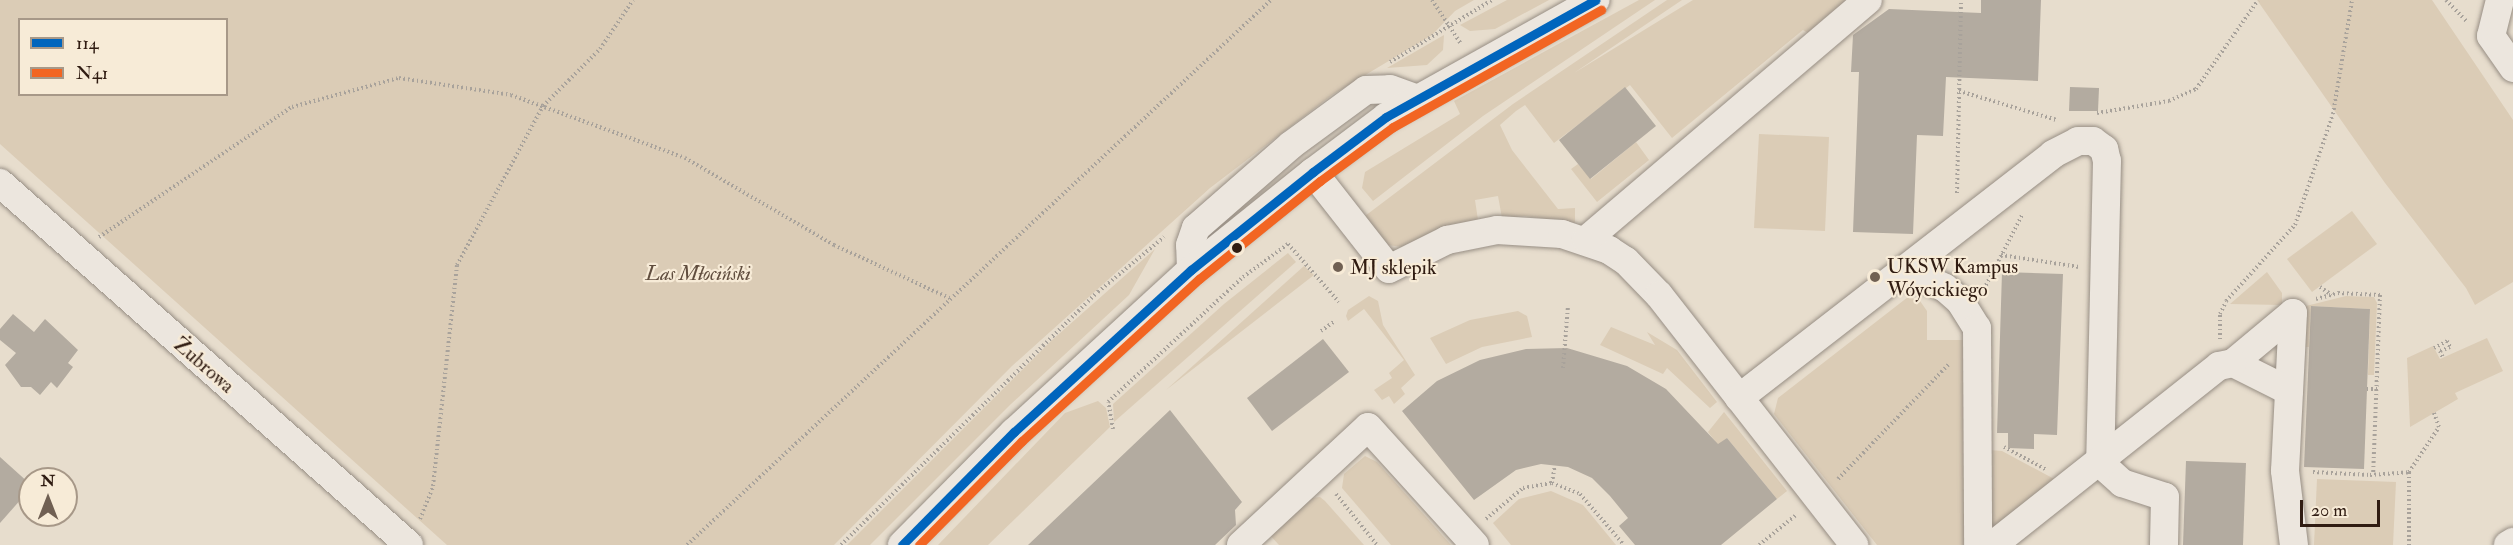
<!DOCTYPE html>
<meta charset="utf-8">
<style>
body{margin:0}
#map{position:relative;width:2513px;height:545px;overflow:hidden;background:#e7ddcd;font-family:"IM FELL Double Pica",serif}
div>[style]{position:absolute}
.green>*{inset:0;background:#dbccb6}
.building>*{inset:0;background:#b3aba0}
.path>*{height:4px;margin-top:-2px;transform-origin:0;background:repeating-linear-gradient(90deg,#a8a29b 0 1.5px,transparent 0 4.5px)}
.roads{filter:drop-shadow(0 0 2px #978e84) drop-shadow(0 0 2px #978e84)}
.minor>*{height:28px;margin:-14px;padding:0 14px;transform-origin:14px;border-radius:14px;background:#ece6de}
.bus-1>*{height:9px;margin:-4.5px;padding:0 4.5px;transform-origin:4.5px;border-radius:4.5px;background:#0065bd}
.bus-2>*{height:9px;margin:-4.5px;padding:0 4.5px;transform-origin:4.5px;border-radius:4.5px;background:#f26522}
.dots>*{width:16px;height:16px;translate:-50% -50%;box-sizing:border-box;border:3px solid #f7ebd7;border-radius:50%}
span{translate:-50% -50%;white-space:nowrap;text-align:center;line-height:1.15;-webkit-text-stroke:4.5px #f7ebd7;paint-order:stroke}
.poi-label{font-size:20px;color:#301c12}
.left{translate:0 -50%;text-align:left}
.park-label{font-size:20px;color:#604d3e;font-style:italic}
.street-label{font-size:20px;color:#301c12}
.legend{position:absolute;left:18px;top:18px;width:210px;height:78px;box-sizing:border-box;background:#f7ebd7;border:2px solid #a79888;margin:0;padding:8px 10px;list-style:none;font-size:18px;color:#301c12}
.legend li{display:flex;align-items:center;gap:12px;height:30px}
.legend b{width:30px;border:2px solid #a79888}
.north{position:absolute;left:18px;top:467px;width:60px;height:60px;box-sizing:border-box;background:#f7ebd7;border:2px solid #a79888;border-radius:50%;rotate:0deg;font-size:16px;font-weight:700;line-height:24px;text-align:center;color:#301c12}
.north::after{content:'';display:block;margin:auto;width:21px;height:27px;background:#706053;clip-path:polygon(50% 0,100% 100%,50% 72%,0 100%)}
.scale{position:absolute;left:2300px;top:500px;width:80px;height:27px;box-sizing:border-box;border:3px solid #301c12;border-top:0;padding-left:8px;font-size:18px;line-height:21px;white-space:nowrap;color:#301c12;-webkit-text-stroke:4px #f7ebd7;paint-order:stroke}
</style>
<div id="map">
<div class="green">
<div style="clip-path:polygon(evenodd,0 0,1474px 0,1455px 11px,1432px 35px,1332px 95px,1210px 188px,1012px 366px,834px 545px,447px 545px,0 144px,0 0,20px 20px,226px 20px,226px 94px,20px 94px,20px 20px)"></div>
<div style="clip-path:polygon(1507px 0,1549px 0,1495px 29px,1470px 31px,1460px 25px)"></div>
<div style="clip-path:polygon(1639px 0,1655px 0,1483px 116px,1373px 201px,1362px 188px,1365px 172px,1460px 114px,1454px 101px)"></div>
<div style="clip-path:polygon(1667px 0,1682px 0,1574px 73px,1693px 0,1853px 0,1811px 35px,1803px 30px,1672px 138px,1630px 85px,1554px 143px,1525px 105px,1516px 111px,1500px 125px,1512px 150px,1558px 209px,1575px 208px,1575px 223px,1525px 216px,1502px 218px,1498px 196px,1475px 200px,1478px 220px,1403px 247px,1387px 245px,1365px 216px,1513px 104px)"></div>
<div style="clip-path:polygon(2257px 0,2432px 0,2513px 120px,2513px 282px,2475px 305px,2466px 288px,2385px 183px)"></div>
<div style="clip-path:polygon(1444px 35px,1443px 50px,1427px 65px,1387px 68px)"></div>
<div style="clip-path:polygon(1759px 134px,1829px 137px,1825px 231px,1754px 228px)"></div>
<div style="clip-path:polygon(1636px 142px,1649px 160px,1597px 202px,1571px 169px,1578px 164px,1591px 179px)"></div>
<div style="clip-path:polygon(2352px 211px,2377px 244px,2312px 292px,2287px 259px)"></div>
<div style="clip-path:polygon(1155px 249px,1129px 295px,1011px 404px,870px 545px,847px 545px,1051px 341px)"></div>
<div style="clip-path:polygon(1288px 253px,1296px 262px,1114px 422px,1113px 404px,1224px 304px)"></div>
<div style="clip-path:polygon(1304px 266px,1314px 275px,1166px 390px)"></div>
<div style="clip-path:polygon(2267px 272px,2282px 293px,2282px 305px,2230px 304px)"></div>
<div style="clip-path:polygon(1369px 296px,1378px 301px,1383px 325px,1415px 375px,1401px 388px,1405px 394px,1394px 404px,1389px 396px,1382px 400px,1374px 390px,1392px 378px,1389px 373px,1404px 360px,1364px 309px,1348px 321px,1346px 316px,1348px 310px)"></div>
<div style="clip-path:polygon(2346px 296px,2374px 297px,2377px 303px,2374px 375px,2368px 375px,2370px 309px,2311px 306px,2309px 347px,2301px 347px,2306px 306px)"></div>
<div style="clip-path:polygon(1908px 297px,1920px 301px,1927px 311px,1927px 340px,1971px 340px,1964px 545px,1877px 545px,1774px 414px,1778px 398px)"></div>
<div style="clip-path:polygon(1518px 311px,1527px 316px,1532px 337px,1482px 347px,1446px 364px,1430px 338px,1470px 320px)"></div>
<div style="clip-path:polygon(1611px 327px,1655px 345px,1647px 332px,1677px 350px,1717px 402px,1710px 408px,1667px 368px,1663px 374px,1600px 345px)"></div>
<div style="clip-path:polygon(2487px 338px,2503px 371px,2455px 393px,2458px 399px,2410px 427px,2407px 358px,2433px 346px,2440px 359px)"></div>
<div style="clip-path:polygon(1098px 401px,1106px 408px,1110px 427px,988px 545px,938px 545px,1065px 413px)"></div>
<div style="clip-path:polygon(1724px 412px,1787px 491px,1777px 499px,1727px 438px,1718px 445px,1708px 432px)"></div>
<div style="clip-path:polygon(1989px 450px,2002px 451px,2056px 480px,1986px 535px)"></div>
<div style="clip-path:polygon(1365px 456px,1377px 462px,1451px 545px,1391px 545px,1342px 488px,1344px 474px)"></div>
<div style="clip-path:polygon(2317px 479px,2396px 482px,2393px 545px,2314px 545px)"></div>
<div style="clip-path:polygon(1551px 491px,1583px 505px,1616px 545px,1511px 545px,1493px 523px,1519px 499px)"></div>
<div style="clip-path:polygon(1320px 497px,1325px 501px,1364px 545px,1279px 545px,1267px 532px,1311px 498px)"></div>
</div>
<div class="building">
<div style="clip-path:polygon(1981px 0,2041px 0,2038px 81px,1946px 77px,1943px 136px,1917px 135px,1913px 234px,1853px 232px,1859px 72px,1851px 72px,1853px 35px,1889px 9px,1981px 13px)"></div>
<div style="clip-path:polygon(1625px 87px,1656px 126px,1590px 179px,1559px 140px)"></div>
<div style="clip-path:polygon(2070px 87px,2099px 88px,2098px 111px,2069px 111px)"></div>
<div style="clip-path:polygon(2002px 272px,2063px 274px,2057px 435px,2034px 434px,2034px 449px,2008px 448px,2008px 433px,1997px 433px)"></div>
<div style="clip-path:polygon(2311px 306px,2370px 309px,2364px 469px,2304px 467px)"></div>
<div style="clip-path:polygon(13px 314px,34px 332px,45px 319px,78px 350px,68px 363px,73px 367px,57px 388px,51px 382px,40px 395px,31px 387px,21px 387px,5px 365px,16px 353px,0 340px,0 329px)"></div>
<div style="clip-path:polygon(1323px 339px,1349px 372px,1272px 431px,1247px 398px)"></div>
<div style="clip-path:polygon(1567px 348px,1627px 366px,1666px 389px,1718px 444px,1727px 438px,1777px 499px,1721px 545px,1635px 545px,1619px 526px,1628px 518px,1610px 496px,1592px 478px,1568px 467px,1541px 464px,1516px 470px,1474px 500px,1402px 411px,1437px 381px,1480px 360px,1526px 349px)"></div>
<div style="clip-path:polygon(1170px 410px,1242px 502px,1235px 510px,1236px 525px,1215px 545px,1028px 545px)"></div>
<div style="clip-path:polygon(0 457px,30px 484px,30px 489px,0 523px)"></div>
<div style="clip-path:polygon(2186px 461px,2246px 463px,2243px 545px,2183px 545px)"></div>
</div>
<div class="path">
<div style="left:1432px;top:0;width:53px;rotate:56.6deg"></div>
<div style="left:2446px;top:0;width:29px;rotate:46deg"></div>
<div style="left:1390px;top:62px;width:119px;rotate:-31.3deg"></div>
<div style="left:1959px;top:91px;width:102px;rotate:16.5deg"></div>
<div style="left:2097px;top:113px;width:73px;rotate:-9.5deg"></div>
<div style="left:2169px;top:101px;width:30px;rotate:-24deg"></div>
<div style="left:2196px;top:89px;width:108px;rotate:-55.1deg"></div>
<div style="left:1957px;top:193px;width:193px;rotate:-88.8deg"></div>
<div style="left:99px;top:237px;width:233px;rotate:-34deg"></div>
<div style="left:292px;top:107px;width:111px;rotate:-15.2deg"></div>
<div style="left:399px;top:78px;width:113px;rotate:8.6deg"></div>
<div style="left:511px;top:95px;width:185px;rotate:19.9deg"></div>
<div style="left:685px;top:158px;width:173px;rotate:30.3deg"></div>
<div style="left:834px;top:245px;width:127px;rotate:24.7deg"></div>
<div style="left:2001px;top:255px;width:79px;rotate:8.7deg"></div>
<div style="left:2320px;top:287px;width:14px;rotate:34deg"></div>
<div style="left:1984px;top:289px;width:85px;rotate:-62.8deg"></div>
<div style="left:2316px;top:299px;width:23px;rotate:-15deg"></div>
<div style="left:2338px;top:293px;width:42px;rotate:2.7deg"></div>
<div style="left:2380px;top:295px;width:180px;rotate:92.2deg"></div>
<div style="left:1321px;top:331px;width:17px;rotate:-36deg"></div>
<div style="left:2220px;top:339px;width:25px;rotate:-90deg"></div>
<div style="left:2220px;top:314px;width:14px;rotate:-65deg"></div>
<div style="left:2226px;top:301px;width:103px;rotate:-47.8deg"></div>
<div style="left:2295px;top:225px;width:117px;rotate:-71.1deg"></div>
<div style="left:2333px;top:114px;width:116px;rotate:-80.5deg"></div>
<div style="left:2434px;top:348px;width:15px;rotate:-28deg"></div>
<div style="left:2447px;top:341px;width:7px;rotate:63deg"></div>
<div style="left:2450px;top:347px;width:11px;rotate:158deg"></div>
<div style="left:2440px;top:351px;width:8px;rotate:67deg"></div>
<div style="left:1563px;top:368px;width:62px;rotate:-85.4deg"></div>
<div style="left:2367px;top:389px;width:10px"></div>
<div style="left:1113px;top:429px;width:27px;rotate:-100deg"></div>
<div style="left:1108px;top:402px;width:184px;rotate:-42.8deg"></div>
<div style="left:1243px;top:277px;width:56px;rotate:-36.3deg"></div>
<div style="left:1288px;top:244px;width:77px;rotate:48.7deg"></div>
<div style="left:2004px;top:447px;width:47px;rotate:28.2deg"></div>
<div style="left:2313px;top:472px;width:57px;rotate:3deg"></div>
<div style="left:2370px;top:475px;width:39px;rotate:-4deg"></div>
<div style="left:2409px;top:472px;width:54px;rotate:-56.3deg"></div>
<div style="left:2439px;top:427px;width:15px;rotate:-110deg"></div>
<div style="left:2409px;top:472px;width:73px;rotate:90deg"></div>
<div style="left:1838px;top:479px;width:160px;rotate:-46deg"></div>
<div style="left:1552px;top:483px;width:18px;rotate:-81deg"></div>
<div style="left:1336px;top:494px;width:65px;rotate:51.2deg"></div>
<div style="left:420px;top:519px;width:35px;rotate:-68deg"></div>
<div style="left:433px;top:486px;width:222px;rotate:-83.8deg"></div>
<div style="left:457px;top:265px;width:181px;rotate:-61.6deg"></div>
<div style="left:543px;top:106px;width:81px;rotate:-45deg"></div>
<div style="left:600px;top:49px;width:59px;rotate:-56deg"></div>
<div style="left:1486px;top:519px;width:48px;rotate:-40deg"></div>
<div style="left:1523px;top:488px;width:29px;rotate:-10deg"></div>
<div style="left:1552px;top:483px;width:30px;rotate:21deg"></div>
<div style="left:1580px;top:494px;width:67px;rotate:49.2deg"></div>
<div style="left:687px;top:545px;width:799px;rotate:-43.02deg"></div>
<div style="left:841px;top:545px;width:361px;rotate:-44.6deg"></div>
<div style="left:1098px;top:292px;width:86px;rotate:-39.8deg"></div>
<div style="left:1759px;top:545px;width:48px;rotate:-39deg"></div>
</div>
<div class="roads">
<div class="minor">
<div style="left:2500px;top:0;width:37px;rotate:104deg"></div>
<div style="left:2491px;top:36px;width:39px;rotate:55deg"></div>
<div style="left:1313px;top:172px;width:123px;rotate:51.9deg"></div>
<div style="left:1389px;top:269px;width:65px;rotate:-26.6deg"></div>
<div style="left:1447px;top:240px;width:51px;rotate:-11.3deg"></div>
<div style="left:1497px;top:230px;width:65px;rotate:3.5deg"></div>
<div style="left:1562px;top:234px;width:50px;rotate:18.8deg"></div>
<div style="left:1609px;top:250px;width:20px;rotate:33deg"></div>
<div style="left:1626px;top:261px;width:47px;rotate:45.9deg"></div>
<div style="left:1659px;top:295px;width:317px;rotate:52deg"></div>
<div style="left:0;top:183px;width:546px;rotate:41.51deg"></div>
<div style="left:1586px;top:240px;width:370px;rotate:-40.4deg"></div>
<div style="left:1191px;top:270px;width:25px;rotate:-92deg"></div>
<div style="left:1190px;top:245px;width:18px;rotate:-71deg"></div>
<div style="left:1196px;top:228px;width:126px;rotate:-41.1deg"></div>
<div style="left:1291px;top:145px;width:93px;rotate:-36.3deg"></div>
<div style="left:1366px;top:90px;width:24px;rotate:-2deg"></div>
<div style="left:1390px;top:89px;width:30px;rotate:20deg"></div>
<div style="left:1899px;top:275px;width:29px;rotate:10deg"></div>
<div style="left:1928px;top:280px;width:19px;rotate:25deg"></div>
<div style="left:1945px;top:288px;width:20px;rotate:41deg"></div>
<div style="left:1960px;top:301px;width:32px;rotate:58deg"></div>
<div style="left:1977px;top:328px;width:217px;rotate:89.7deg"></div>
<div style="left:2293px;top:313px;width:158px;rotate:92.9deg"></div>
<div style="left:2285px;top:471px;width:75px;rotate:83.1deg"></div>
<div style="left:2289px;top:391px;width:63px;rotate:-153.4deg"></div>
<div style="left:2233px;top:363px;width:78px;rotate:-39.8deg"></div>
<div style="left:1739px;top:398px;width:398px;rotate:-37.8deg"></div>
<div style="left:2053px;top:154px;width:28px;rotate:-27deg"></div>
<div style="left:2078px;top:141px;width:15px"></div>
<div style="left:2093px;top:141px;width:14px;rotate:36deg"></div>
<div style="left:2104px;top:149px;width:12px;rotate:76deg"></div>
<div style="left:2107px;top:161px;width:302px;rotate:91.3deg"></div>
<div style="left:2100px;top:463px;width:30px;rotate:42deg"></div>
<div style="left:2122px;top:483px;width:45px;rotate:18deg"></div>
<div style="left:2165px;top:497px;width:48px;rotate:91.2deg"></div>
<div style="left:902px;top:545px;width:159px;rotate:-45.3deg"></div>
<div style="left:1014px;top:432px;width:240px;rotate:-42.5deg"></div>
<div style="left:1191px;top:270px;width:156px;rotate:-38.8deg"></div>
<div style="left:1313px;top:172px;width:91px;rotate:-37deg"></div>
<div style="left:1386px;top:117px;width:240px;rotate:-29.2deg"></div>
<div style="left:1241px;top:545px;width:173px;rotate:-42.9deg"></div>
<div style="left:1368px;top:427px;width:159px;rotate:47.8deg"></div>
<div style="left:1993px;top:545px;width:288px;rotate:-38.4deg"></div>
<div style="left:2219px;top:366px;width:14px;rotate:-12deg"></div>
<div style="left:2508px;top:545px;width:6px;rotate:-31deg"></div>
</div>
</div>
<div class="bus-1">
<div style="left:902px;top:545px;width:159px;rotate:-45.3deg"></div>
<div style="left:1014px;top:432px;width:240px;rotate:-42.5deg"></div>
<div style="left:1191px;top:270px;width:156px;rotate:-38.8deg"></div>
<div style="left:1313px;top:172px;width:91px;rotate:-37deg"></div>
<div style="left:1386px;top:117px;width:240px;rotate:-29.2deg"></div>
</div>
<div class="bus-2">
<div style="left:919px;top:545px;width:146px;rotate:-45.3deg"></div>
<div style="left:1022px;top:441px;width:240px;rotate:-42.5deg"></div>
<div style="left:1199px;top:279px;width:156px;rotate:-39deg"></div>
<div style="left:1320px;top:181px;width:91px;rotate:-36.5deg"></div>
<div style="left:1393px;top:127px;width:239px;rotate:-29.4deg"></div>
</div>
<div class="dots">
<div style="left:1237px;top:248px;background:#301c12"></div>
<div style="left:1338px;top:267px;background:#706053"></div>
<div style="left:1875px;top:277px;background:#706053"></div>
</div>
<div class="poi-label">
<span class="left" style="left:1887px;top:278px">UKSW Kampus<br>Wóycickiego</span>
<span class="left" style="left:1350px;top:267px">MJ sklepik</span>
</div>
<div class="park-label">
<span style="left:698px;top:273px">Las Młociński</span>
</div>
<div class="street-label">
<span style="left:204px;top:365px;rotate:41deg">Żubrowa</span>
</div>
<ul class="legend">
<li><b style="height:8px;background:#0065bd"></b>114</li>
<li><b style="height:8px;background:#f26522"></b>N41</li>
</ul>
<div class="north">N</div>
<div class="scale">20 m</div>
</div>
